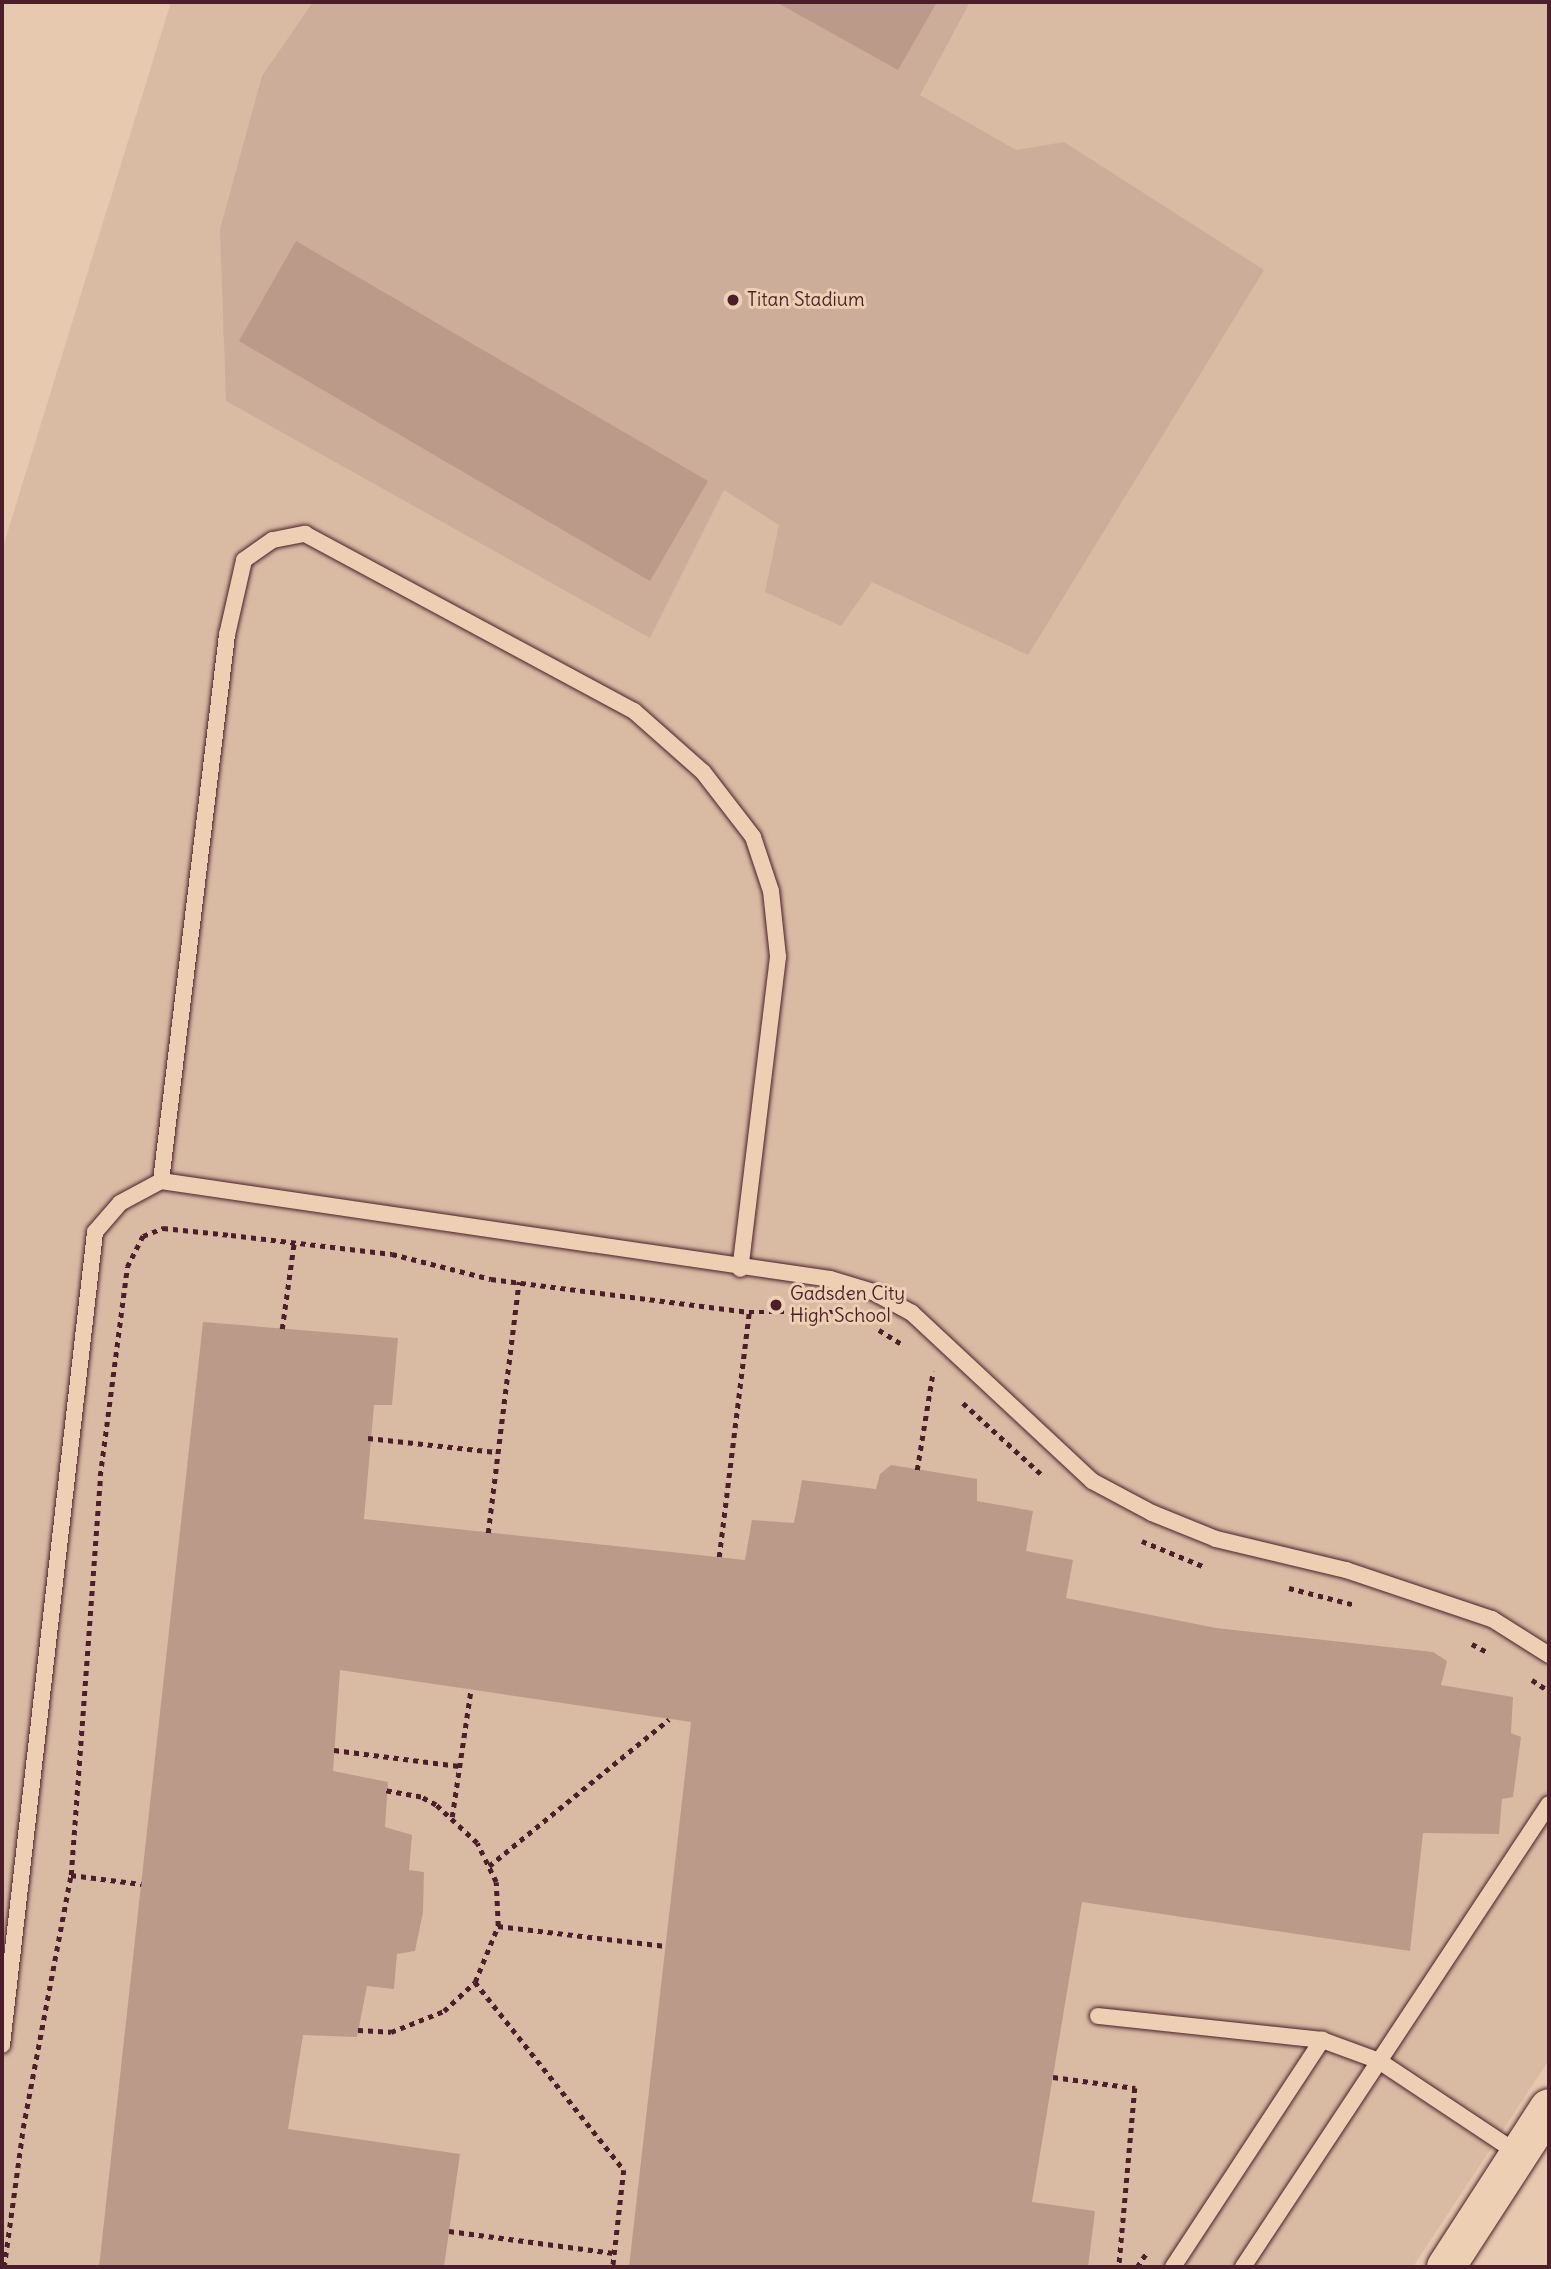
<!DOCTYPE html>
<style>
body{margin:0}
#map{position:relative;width:1551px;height:2269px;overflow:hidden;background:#e6c9af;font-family:Delius,sans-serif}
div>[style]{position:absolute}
.built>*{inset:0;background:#d9bba4}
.green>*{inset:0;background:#ccad99}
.building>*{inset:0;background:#bb9a8a}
.path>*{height:4.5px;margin-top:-2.25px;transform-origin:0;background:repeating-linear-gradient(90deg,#4a1f2b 0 5px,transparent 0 10px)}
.roads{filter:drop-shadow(0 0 2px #4a1f2b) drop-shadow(0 0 2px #4a1f2b)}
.lane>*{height:16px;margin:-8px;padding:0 8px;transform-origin:8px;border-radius:8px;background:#edd0b4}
.secondary>*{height:38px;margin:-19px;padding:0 19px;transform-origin:19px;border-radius:19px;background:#edd0b4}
.dots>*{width:19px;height:19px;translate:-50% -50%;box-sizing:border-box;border:4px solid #edd0b4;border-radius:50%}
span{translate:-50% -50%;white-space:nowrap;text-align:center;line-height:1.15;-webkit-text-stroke:6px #edd0b4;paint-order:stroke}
.poi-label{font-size:19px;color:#4a1f2b}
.left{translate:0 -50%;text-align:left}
.frame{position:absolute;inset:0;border:4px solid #4a1f2b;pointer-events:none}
</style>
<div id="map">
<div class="built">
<div style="clip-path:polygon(171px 2px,1549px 2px,1549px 2060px,1413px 2267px,2px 2267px,2px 550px)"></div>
</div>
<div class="green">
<div style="clip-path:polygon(313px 2px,970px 2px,920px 95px,1016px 150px,1064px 142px,1264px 270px,1028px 655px,872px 582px,841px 626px,765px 592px,779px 525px,724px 490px,650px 638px,226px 401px,220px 229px,262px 76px)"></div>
</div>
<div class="building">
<div style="clip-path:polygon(776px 2px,937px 2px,898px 70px)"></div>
<div style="clip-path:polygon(296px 241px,708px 481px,650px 581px,239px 341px)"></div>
<div style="clip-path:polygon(203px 1322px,398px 1338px,392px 1405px,374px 1405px,364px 1519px,745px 1560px,752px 1520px,794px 1523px,802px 1480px,876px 1489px,880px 1474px,891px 1465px,977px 1479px,977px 1501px,1033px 1511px,1026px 1551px,1073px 1560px,1066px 1598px,1216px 1628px,1433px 1652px,1447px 1661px,1441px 1685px,1513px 1697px,1511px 1733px,1521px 1737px,1513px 1797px,1502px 1799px,1499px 1834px,1423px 1833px,1410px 1951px,1082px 1902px,1032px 2202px,1095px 2211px,1088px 2267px,629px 2267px,691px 1722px,340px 1670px,333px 1771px,388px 1782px,385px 1827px,412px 1835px,409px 1870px,424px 1872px,423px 1912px,415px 1951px,397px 1954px,394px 1989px,367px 1986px,357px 2037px,303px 2035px,288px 2129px,460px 2154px,444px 2267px,99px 2267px)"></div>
</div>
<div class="path">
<div style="left:282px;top:1329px;width:87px;rotate:-82.1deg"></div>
<div style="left:879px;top:1330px;width:26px;rotate:32deg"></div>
<div style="left:963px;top:1403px;width:107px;rotate:42.3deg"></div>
<div style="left:368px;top:1438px;width:129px;rotate:6.2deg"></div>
<div style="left:917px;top:1470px;width:100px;rotate:-80.8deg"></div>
<div style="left:488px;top:1533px;width:253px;rotate:-83deg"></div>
<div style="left:1142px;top:1541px;width:68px;rotate:22.4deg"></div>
<div style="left:719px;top:1557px;width:247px;rotate:-83deg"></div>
<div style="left:1289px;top:1588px;width:68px;rotate:14.4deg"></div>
<div style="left:1472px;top:1644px;width:19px;rotate:28deg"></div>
<div style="left:1532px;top:1680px;width:20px;rotate:33deg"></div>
<div style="left:334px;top:1750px;width:126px;rotate:7.3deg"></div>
<div style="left:452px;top:1817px;width:129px;rotate:-81.6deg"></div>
<div style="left:489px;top:1866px;width:232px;rotate:-39.2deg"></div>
<div style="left:71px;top:1875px;width:71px;rotate:7.3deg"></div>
<div style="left:498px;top:1926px;width:169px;rotate:6.8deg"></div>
<div style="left:475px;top:1982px;width:240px;rotate:51.6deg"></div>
<div style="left:624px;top:2170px;width:98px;rotate:96.5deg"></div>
<div style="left:358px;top:2030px;width:33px;rotate:3deg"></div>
<div style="left:391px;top:2032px;width:57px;rotate:-21.6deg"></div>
<div style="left:444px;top:2011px;width:42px;rotate:-43.1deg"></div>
<div style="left:475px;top:1982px;width:61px;rotate:-67.7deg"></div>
<div style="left:498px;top:1926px;width:44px;rotate:-92.6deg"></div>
<div style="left:496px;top:1882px;width:43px;rotate:-116deg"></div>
<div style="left:477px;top:1843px;width:56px;rotate:-137.2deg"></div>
<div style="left:436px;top:1805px;width:17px;rotate:-152deg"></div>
<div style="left:421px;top:1797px;width:36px;rotate:-170deg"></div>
<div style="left:1053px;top:2077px;width:83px;rotate:7.6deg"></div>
<div style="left:1135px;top:2088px;width:180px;rotate:95.1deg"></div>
<div style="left:449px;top:2231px;width:166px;rotate:7.6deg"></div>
<div style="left:4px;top:2267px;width:140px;rotate:-82.2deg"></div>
<div style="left:23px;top:2128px;width:258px;rotate:-79.3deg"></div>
<div style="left:71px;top:1875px;width:400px;rotate:-85.8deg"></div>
<div style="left:100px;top:1476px;width:211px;rotate:-82.6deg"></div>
<div style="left:127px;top:1267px;width:35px;rotate:-63deg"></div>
<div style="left:143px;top:1236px;width:22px;rotate:-22deg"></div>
<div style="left:163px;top:1228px;width:68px;rotate:5.9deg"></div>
<div style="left:231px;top:1235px;width:162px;rotate:6.7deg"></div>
<div style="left:392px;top:1254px;width:102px;rotate:14.2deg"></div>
<div style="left:491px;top:1279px;width:260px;rotate:7.3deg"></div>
<div style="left:749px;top:1312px;width:87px"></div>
<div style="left:1137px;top:2267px;width:18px;rotate:-56deg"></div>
</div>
<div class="roads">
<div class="lane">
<div style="left:161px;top:1181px;width:550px;rotate:-83.11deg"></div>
<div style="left:227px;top:635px;width:77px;rotate:-77.2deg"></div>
<div style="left:244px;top:560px;width:35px;rotate:-35deg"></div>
<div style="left:273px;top:540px;width:33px;rotate:-11deg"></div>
<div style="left:305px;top:534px;width:374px;rotate:28.3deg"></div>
<div style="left:634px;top:711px;width:92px;rotate:41.5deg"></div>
<div style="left:703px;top:772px;width:82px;rotate:52.4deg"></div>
<div style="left:753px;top:837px;width:57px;rotate:71.6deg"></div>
<div style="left:771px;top:891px;width:66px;rotate:83.9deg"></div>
<div style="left:778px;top:957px;width:314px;rotate:96.9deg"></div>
<div style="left:1098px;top:2016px;width:225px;rotate:6.1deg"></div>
<div style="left:2px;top:2045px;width:818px;rotate:-83.47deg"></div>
<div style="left:95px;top:1232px;width:38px;rotate:-49deg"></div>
<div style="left:120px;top:1203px;width:47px;rotate:-28.2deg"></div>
<div style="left:161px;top:1181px;width:676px;rotate:8.33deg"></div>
<div style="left:830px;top:1279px;width:45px;rotate:16.8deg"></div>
<div style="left:873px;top:1292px;width:44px;rotate:28.3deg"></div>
<div style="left:912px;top:1313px;width:246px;rotate:43deg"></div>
<div style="left:1092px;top:1481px;width:68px;rotate:28.1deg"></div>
<div style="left:1152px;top:1513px;width:69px;rotate:22.1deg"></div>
<div style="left:1216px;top:1539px;width:134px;rotate:13.4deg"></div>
<div style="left:1346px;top:1570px;width:154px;rotate:18.6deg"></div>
<div style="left:1492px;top:1619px;width:67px;rotate:32.3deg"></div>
<div style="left:1173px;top:2267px;width:272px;rotate:-56.7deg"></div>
<div style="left:1322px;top:2040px;width:61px;rotate:20.2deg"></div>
<div style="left:1379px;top:2061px;width:168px;rotate:33.6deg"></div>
<div style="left:1243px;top:2267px;width:555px;rotate:-56.54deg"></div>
</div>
<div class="secondary">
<div style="left:1446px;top:2267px;width:189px;rotate:-57.1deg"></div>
</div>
</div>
<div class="dots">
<div style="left:733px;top:300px;background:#4a1f2b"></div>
<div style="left:776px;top:1305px;background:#4a1f2b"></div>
</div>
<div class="poi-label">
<span class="left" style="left:747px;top:300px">Titan Stadium</span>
<span class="left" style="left:790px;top:1305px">Gadsden City<br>High School</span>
</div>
<div class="frame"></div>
</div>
